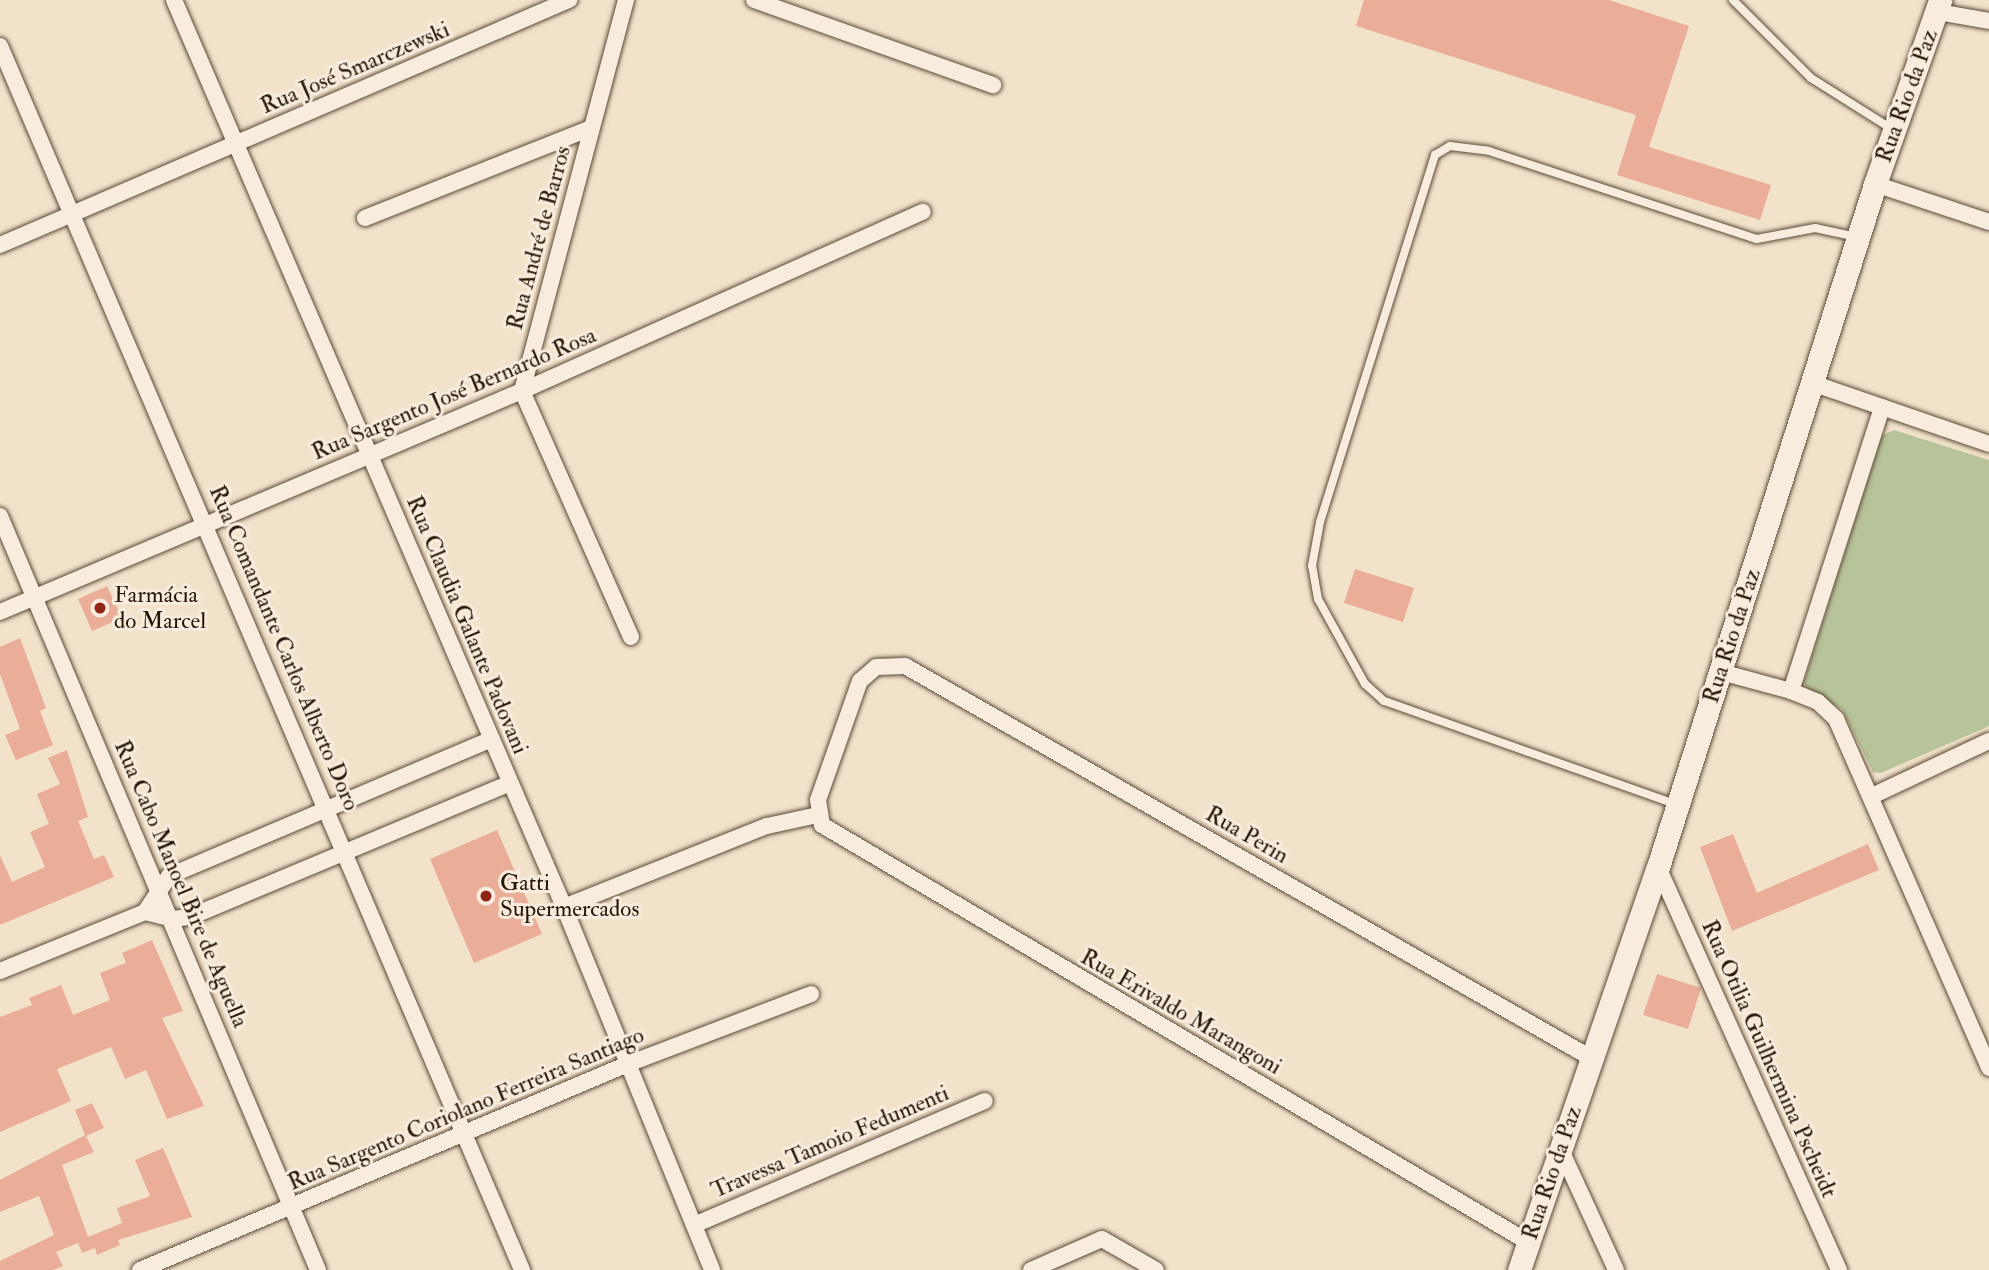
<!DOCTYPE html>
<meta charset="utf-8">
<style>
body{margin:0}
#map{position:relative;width:1989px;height:1270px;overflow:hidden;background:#f2e2ca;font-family:"IM FELL Double Pica",serif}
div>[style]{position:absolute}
.green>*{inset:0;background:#b7c49a}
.building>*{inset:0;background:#eaae98}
.roads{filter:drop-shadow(0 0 2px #5a4936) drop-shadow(0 0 2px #5a4936)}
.service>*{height:8px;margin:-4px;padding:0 4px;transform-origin:4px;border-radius:4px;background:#f7ecdd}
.minor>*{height:16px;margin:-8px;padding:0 8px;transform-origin:8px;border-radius:8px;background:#f7ecdd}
.secondary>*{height:23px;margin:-11.5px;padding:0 11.5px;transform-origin:11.5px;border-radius:11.5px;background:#f7ecdd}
.dots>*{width:19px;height:19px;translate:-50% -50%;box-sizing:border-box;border:4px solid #f7ecdd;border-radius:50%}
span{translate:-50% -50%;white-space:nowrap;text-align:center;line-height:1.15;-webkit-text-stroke:6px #f7ecdd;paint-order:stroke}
.street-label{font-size:23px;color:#281605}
.poi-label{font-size:23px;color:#281605}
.left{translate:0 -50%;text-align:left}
</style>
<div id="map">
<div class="green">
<div style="clip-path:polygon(1894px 430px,1989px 460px,1989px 726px,1881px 773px,1873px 772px,1842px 709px,1807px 689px,1804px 682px,1882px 435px)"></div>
</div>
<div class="building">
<div style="clip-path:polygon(1364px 0,1609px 0,1689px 26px,1649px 147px,1771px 185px,1760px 220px,1617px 175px,1636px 115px,1356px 26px)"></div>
<div style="clip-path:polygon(1355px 569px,1414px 588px,1403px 622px,1344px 603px)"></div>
<div style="clip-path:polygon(107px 586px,122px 618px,92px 631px,78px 599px)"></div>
<div style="clip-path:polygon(20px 638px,46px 708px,40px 711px,53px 745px,16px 760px,5px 735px,20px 729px,0 674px,0 647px)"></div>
<div style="clip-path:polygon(67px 750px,88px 817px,78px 821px,94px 859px,104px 855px,114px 877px,0 925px,0 855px,12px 882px,45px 867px,30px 832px,49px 824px,37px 794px,60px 784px,48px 758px)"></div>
<div style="clip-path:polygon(497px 830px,542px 934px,474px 963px,430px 859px)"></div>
<div style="clip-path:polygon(1733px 834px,1757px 893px,1868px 844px,1879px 870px,1732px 931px,1700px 847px)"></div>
<div style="clip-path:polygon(152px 940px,183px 1011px,162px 1018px,204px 1106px,167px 1119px,146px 1070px,125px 1079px,111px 1047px,57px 1069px,71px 1101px,0 1132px,0 1017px,32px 1005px,29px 998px,61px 985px,73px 1015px,110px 1000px,100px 973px,126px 963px,122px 953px)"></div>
<div style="clip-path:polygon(1657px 974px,1701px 988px,1688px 1029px,1643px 1015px)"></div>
<div style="clip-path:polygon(92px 1103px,104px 1128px,86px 1136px,94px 1152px,62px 1165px,88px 1237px,122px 1223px,117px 1208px,150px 1196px,135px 1160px,163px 1148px,192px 1217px,118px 1240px,120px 1245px,97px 1255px,95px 1248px,82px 1253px,78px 1243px,56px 1252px,63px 1266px,53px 1270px,0 1270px,0 1261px,54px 1235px,39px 1196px,0 1212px,0 1180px,85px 1135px,75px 1110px)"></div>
</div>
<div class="roads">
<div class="service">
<div style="left:1733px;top:0;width:110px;rotate:45deg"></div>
<div style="left:1811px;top:78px;width:96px;rotate:32.2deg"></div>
<div style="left:1675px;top:804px;width:309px;rotate:-160.5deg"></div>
<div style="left:1384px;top:701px;width:25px;rotate:-138deg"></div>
<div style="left:1365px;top:684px;width:97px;rotate:-118.9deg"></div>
<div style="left:1318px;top:599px;width:34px;rotate:-100deg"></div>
<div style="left:1312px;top:566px;width:45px;rotate:-79.7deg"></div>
<div style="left:1320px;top:522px;width:385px;rotate:-72.6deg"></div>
<div style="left:1435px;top:155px;width:17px;rotate:-31deg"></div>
<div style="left:1450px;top:146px;width:39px;rotate:7deg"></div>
<div style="left:1489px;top:151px;width:282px;rotate:18.2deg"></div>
<div style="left:1757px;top:239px;width:59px;rotate:-10.7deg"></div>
<div style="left:1815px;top:228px;width:43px;rotate:12.1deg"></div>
</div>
<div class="minor">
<div style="left:174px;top:0;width:987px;rotate:66.73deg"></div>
<div style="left:564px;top:907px;width:392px;rotate:67.8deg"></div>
<div style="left:626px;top:0;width:405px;rotate:104.9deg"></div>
<div style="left:522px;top:391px;width:269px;rotate:66.1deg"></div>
<div style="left:754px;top:0;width:254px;rotate:19.6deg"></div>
<div style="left:1938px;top:12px;width:52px;rotate:10deg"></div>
<div style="left:0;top:46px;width:1331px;rotate:66.9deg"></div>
<div style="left:1875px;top:184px;width:120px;rotate:18.4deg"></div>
<div style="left:365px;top:218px;width:243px;rotate:-21.7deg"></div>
<div style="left:0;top:245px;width:620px;rotate:-23.3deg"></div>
<div style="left:1812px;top:383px;width:187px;rotate:19deg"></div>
<div style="left:0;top:516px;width:818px;rotate:67.13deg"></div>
<div style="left:0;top:612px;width:567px;rotate:-22.95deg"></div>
<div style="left:522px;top:391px;width:439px;rotate:-24.1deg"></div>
<div style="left:1721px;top:672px;width:73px;rotate:15.2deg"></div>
<div style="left:1791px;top:691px;width:29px;rotate:22deg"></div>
<div style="left:1818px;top:702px;width:25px;rotate:43deg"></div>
<div style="left:1836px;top:719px;width:381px;rotate:66.3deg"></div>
<div style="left:1791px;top:691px;width:298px;rotate:-72.2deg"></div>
<div style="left:1872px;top:796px;width:129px;rotate:-25.2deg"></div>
<div style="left:1658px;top:867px;width:442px;rotate:65.8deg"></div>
<div style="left:564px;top:907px;width:219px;rotate:-21.8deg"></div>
<div style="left:767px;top:826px;width:52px;rotate:-12.2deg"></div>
<div style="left:145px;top:912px;width:43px;rotate:-56.3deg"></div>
<div style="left:169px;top:876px;width:348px;rotate:-23deg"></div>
<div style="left:0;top:971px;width:157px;rotate:-22.1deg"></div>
<div style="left:145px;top:912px;width:29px;rotate:14deg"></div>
<div style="left:173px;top:919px;width:17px;rotate:-7deg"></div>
<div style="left:190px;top:917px;width:347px;rotate:-22.7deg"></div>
<div style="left:1560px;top:1148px;width:134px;rotate:65.3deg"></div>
<div style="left:694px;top:1225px;width:316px;rotate:-23.1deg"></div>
<div style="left:1528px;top:1242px;width:820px;rotate:-149.43deg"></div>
<div style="left:822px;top:825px;width:25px;rotate:-99deg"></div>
<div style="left:818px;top:800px;width:126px;rotate:-70.6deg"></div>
<div style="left:860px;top:681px;width:21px;rotate:-41deg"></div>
<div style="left:876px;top:667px;width:29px;rotate:-2deg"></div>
<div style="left:905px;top:666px;width:790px;rotate:29.74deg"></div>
<div style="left:140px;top:1270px;width:530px;rotate:-22.89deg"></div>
<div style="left:628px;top:1064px;width:196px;rotate:-20.9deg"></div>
<div style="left:1031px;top:1270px;width:77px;rotate:-23.6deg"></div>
<div style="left:1102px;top:1239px;width:62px;rotate:29.9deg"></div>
</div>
<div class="secondary">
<div style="left:1519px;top:1270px;width:426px;rotate:-71deg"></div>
<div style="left:1658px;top:867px;width:717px;rotate:-72.37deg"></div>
<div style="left:1875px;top:184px;width:195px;rotate:-70.5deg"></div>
</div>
</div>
<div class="dots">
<div style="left:100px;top:608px;background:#8f2418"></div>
<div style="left:486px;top:896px;background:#8f2418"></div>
</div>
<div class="street-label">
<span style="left:355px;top:68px;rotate:-23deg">Rua José Smarczewski</span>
<span style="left:1907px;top:96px;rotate:-70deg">Rua Rio da Paz</span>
<span style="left:539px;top:238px;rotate:-75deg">Rua André de Barros</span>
<span style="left:454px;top:394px;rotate:-23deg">Rua Sargento José Bernardo Rosa</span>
<span style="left:467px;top:625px;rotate:67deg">Rua Claudia Galante Padovani</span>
<span style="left:1732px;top:636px;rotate:-72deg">Rua Rio da Paz</span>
<span style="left:284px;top:648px;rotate:67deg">Rua Comandante Carlos Alberto Doro</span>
<span style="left:1247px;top:835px;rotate:30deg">Rua Perin</span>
<span style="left:181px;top:884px;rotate:67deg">Rua Cabo Manoel Bire de Aguella</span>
<span style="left:1181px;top:1012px;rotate:30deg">Rua Erivaldo Marangoni</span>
<span style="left:1769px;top:1059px;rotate:66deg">Rua Otilia Guilhermina Pscheidt</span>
<span style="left:466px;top:1109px;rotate:-23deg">Rua Sargento Coriolano Ferreira Santiago</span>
<span style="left:830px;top:1142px;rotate:-23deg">Travessa Tamoio Fedumenti</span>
<span style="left:1552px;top:1173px;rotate:-71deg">Rua Rio da Paz</span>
</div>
<div class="poi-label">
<span class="left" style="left:114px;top:608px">Farmácia<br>do Marcel</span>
<span class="left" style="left:500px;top:896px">Gatti<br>Supermercados</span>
</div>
</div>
